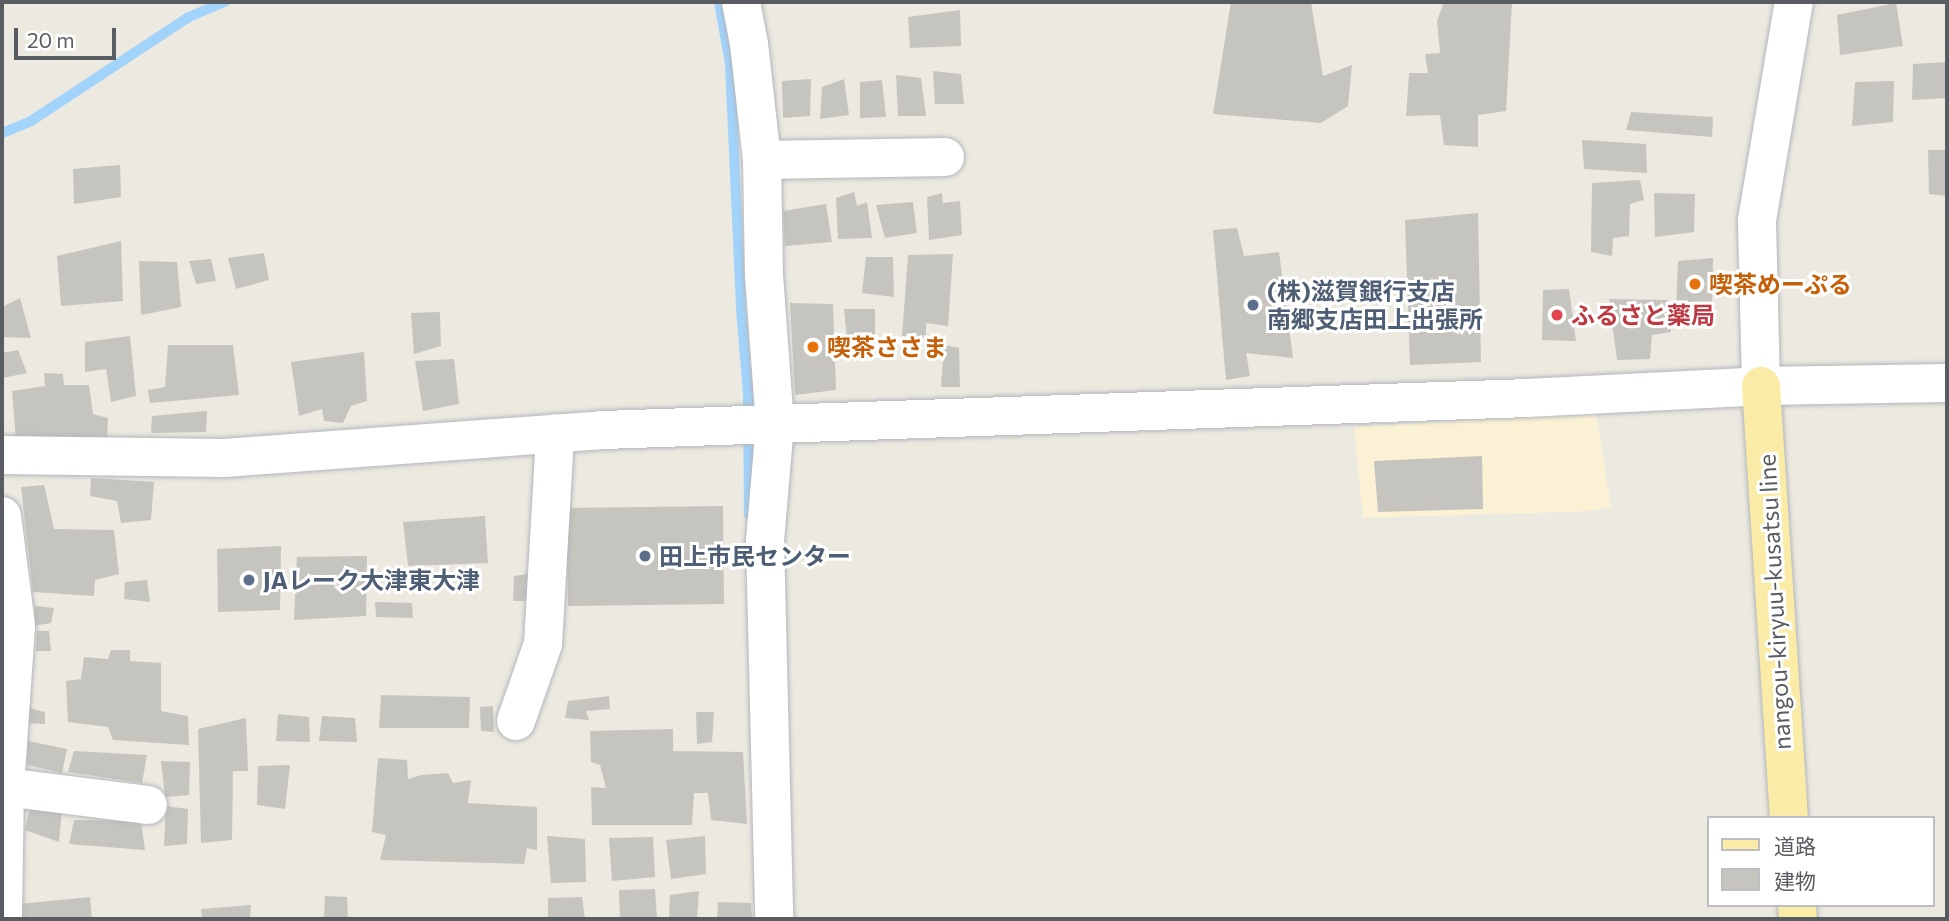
<!DOCTYPE html>
<meta charset="utf-8">
<style>
body{margin:0}
#map{position:relative;width:1949px;height:921px;overflow:hidden;background:#ebe9e0;font-family:Commissioner,"Noto Sans JP",sans-serif}
div>[style]{position:absolute}
.commercial>*{inset:0;background:#fbf2d5}
.stream>*{height:10px;margin:-5px;padding:0 5px;transform-origin:5px;border-radius:5px;background:#a2d3fa}
.building>*{inset:0;background:#c6c4be}
.roads{filter:drop-shadow(0 0 2px #b3b6bb) drop-shadow(0 0 2px #b3b6bb)}
.minor>*{height:38px;margin:-19px;padding:0 19px;transform-origin:19px;border-radius:19px;background:#fff}
.major>*{height:38px;margin:-19px;padding:0 19px;transform-origin:19px;border-radius:19px;background:#faeca7}
.dots>*{width:19px;height:19px;translate:-50% -50%;box-sizing:border-box;border:4px solid #fff;border-radius:50%}
span{translate:-50% -50%;white-space:nowrap;text-align:center;line-height:1.15;-webkit-text-stroke:6px #fff;paint-order:stroke}
.food-label{font-size:24px;color:#c56008;font-weight:700}
.left{translate:0 -50%;text-align:left}
.service-label{font-size:24px;color:#4e5e75;font-weight:700}
.health-label{font-size:24px;color:#be3a42;font-weight:700}
.street-label{font-size:24px;color:#595c61}
.frame{position:absolute;inset:0;border:4px solid #595c61;pointer-events:none}
.legend{position:absolute;left:1707px;top:816px;width:228px;height:91px;box-sizing:border-box;background:#fff;border:2px solid #bdbec0;margin:0;padding:9px 12px;list-style:none;font-size:21px;color:#595c61}
.legend li{display:flex;align-items:center;gap:14px;height:35px}
.legend b{width:35px;border:2px solid #bdbec0}
.scale{position:absolute;left:14px;top:28px;width:102px;height:32px;box-sizing:border-box;border:4px solid #595c61;border-top:0;padding-left:9px;font-size:21px;line-height:24px;white-space:nowrap;color:#595c61;-webkit-text-stroke:5px #fff;paint-order:stroke}
</style>
<div id="map">
<div class="commercial">
<div style="clip-path:polygon(1596px 413px,1611px 507px,1595px 511px,1363px 518px,1354px 427px)"></div>
</div>
<div class="stream">
<div style="left:719px;top:2px;width:63px;rotate:79.9deg"></div>
<div style="left:730px;top:64px;width:245px;rotate:87.4deg"></div>
<div style="left:741px;top:309px;width:86px;rotate:85.3deg"></div>
<div style="left:748px;top:395px;width:120px;rotate:89.5deg"></div>
<div style="left:2px;top:133px;width:31px;rotate:-22deg"></div>
<div style="left:31px;top:121px;width:189px;rotate:-33.4deg"></div>
<div style="left:189px;top:17px;width:39px;rotate:-23deg"></div>
</div>
<div class="building">
<div style="clip-path:polygon(1231px 2px,1311px 2px,1323px 76px,1352px 65px,1348px 106px,1321px 123px,1213px 114px)"></div>
<div style="clip-path:polygon(1444px 2px,1512px 2px,1506px 111px,1478px 115px,1478px 147px,1444px 145px,1440px 115px,1406px 116px,1409px 73px,1428px 73px,1425px 54px,1440px 53px,1437px 21px)"></div>
<div style="clip-path:polygon(1896px 3px,1903px 46px,1840px 55px,1837px 15px)"></div>
<div style="clip-path:polygon(960px 10px,961px 46px,910px 48px,908px 17px)"></div>
<div style="clip-path:polygon(1947px 62px,1947px 98px,1912px 100px,1913px 64px)"></div>
<div style="clip-path:polygon(933px 71px,961px 74px,964px 104px,935px 104px)"></div>
<div style="clip-path:polygon(896px 75px,921px 78px,926px 116px,898px 116px)"></div>
<div style="clip-path:polygon(811px 79px,810px 116px,783px 118px,782px 81px)"></div>
<div style="clip-path:polygon(844px 79px,849px 115px,820px 119px,822px 87px)"></div>
<div style="clip-path:polygon(882px 80px,886px 117px,860px 118px,860px 82px)"></div>
<div style="clip-path:polygon(1894px 81px,1893px 122px,1852px 126px,1855px 82px)"></div>
<div style="clip-path:polygon(1631px 112px,1713px 117px,1712px 137px,1626px 130px)"></div>
<div style="clip-path:polygon(1582px 140px,1646px 144px,1647px 173px,1584px 169px)"></div>
<div style="clip-path:polygon(1928px 150px,1947px 150px,1947px 196px,1929px 194px)"></div>
<div style="clip-path:polygon(120px 165px,121px 197px,74px 204px,73px 169px)"></div>
<div style="clip-path:polygon(1640px 180px,1644px 200px,1630px 204px,1629px 236px,1613px 238px,1612px 256px,1591px 252px,1592px 183px)"></div>
<div style="clip-path:polygon(854px 192px,857px 206px,867px 202px,872px 238px,838px 239px,836px 198px)"></div>
<div style="clip-path:polygon(942px 193px,943px 203px,960px 201px,962px 235px,929px 240px,927px 197px)"></div>
<div style="clip-path:polygon(1654px 193px,1695px 194px,1694px 232px,1655px 237px)"></div>
<div style="clip-path:polygon(913px 202px,917px 233px,885px 238px,876px 205px)"></div>
<div style="clip-path:polygon(826px 204px,832px 242px,785px 246px,783px 211px)"></div>
<div style="clip-path:polygon(1478px 213px,1481px 362px,1410px 365px,1405px 220px)"></div>
<div style="clip-path:polygon(1237px 228px,1244px 256px,1279px 252px,1293px 358px,1246px 353px,1250px 376px,1226px 380px,1213px 230px)"></div>
<div style="clip-path:polygon(121px 241px,123px 301px,61px 306px,57px 256px)"></div>
<div style="clip-path:polygon(264px 253px,269px 280px,236px 289px,228px 258px)"></div>
<div style="clip-path:polygon(953px 254px,948px 326px,926px 323px,926px 337px,902px 336px,908px 255px)"></div>
<div style="clip-path:polygon(866px 257px,893px 257px,894px 297px,862px 293px)"></div>
<div style="clip-path:polygon(1713px 258px,1712px 308px,1676px 309px,1678px 261px)"></div>
<div style="clip-path:polygon(211px 259px,216px 281px,196px 284px,189px 261px)"></div>
<div style="clip-path:polygon(139px 261px,177px 262px,181px 307px,141px 315px)"></div>
<div style="clip-path:polygon(1569px 289px,1576px 341px,1542px 340px,1543px 290px)"></div>
<div style="clip-path:polygon(20px 298px,31px 338px,2px 337px,2px 307px)"></div>
<div style="clip-path:polygon(1609px 299px,1667px 300px,1671px 332px,1652px 335px,1650px 359px,1617px 360px)"></div>
<div style="clip-path:polygon(790px 303px,833px 304px,836px 390px,795px 395px)"></div>
<div style="clip-path:polygon(844px 309px,875px 309px,875px 359px,849px 359px)"></div>
<div style="clip-path:polygon(440px 312px,441px 346px,414px 354px,411px 313px)"></div>
<div style="clip-path:polygon(130px 336px,136px 396px,111px 402px,106px 369px,85px 372px,85px 342px)"></div>
<div style="clip-path:polygon(168px 345px,233px 345px,239px 395px,150px 403px,148px 390px,165px 387px)"></div>
<div style="clip-path:polygon(944px 345px,959px 348px,960px 387px,941px 387px)"></div>
<div style="clip-path:polygon(18px 350px,27px 373px,2px 378px,2px 353px)"></div>
<div style="clip-path:polygon(364px 352px,367px 401px,351px 406px,343px 423px,324px 421px,322px 409px,299px 416px,291px 362px)"></div>
<div style="clip-path:polygon(454px 359px,459px 404px,423px 411px,415px 361px)"></div>
<div style="clip-path:polygon(44px 373px,63px 374px,64px 385px,89px 385px,93px 414px,108px 418px,107px 439px,16px 440px,12px 391px,45px 386px)"></div>
<div style="clip-path:polygon(207px 411px,206px 432px,151px 433px,152px 416px)"></div>
<div style="clip-path:polygon(1482px 456px,1483px 509px,1378px 512px,1374px 461px)"></div>
<div style="clip-path:polygon(91px 478px,154px 482px,151px 520px,121px 523px,117px 501px,90px 496px)"></div>
<div style="clip-path:polygon(44px 485px,54px 529px,114px 530px,119px 574px,95px 580px,94px 596px,33px 592px,21px 487px)"></div>
<div style="clip-path:polygon(723px 506px,724px 604px,568px 606px,566px 508px)"></div>
<div style="clip-path:polygon(485px 516px,488px 563px,408px 566px,403px 522px)"></div>
<div style="clip-path:polygon(281px 546px,280px 610px,218px 612px,217px 549px)"></div>
<div style="clip-path:polygon(367px 556px,366px 616px,294px 620px,297px 557px)"></div>
<div style="clip-path:polygon(528px 574px,527px 601px,513px 601px,514px 576px)"></div>
<div style="clip-path:polygon(147px 580px,150px 602px,124px 599px,125px 582px)"></div>
<div style="clip-path:polygon(375px 602px,412px 603px,413px 618px,376px 617px)"></div>
<div style="clip-path:polygon(35px 606px,54px 608px,51px 623px,33px 626px)"></div>
<div style="clip-path:polygon(37px 631px,49px 631px,51px 651px,36px 651px)"></div>
<div style="clip-path:polygon(111px 650px,130px 650px,130px 661px,161px 663px,161px 711px,188px 716px,189px 745px,113px 740px,108px 727px,68px 722px,66px 681px,81px 679px,84px 657px,108px 659px)"></div>
<div style="clip-path:polygon(381px 695px,470px 697px,469px 728px,379px 728px)"></div>
<div style="clip-path:polygon(609px 696px,610px 709px,586px 711px,589px 720px,565px 718px,568px 701px)"></div>
<div style="clip-path:polygon(493px 706px,494px 732px,481px 731px,480px 707px)"></div>
<div style="clip-path:polygon(25px 707px,45px 712px,45px 724px,25px 723px)"></div>
<div style="clip-path:polygon(696px 712px,714px 712px,712px 742px,697px 744px)"></div>
<div style="clip-path:polygon(278px 714px,309px 717px,310px 742px,276px 741px)"></div>
<div style="clip-path:polygon(322px 716px,355px 718px,357px 742px,319px 741px)"></div>
<div style="clip-path:polygon(246px 718px,248px 771px,233px 771px,232px 840px,201px 843px,198px 729px)"></div>
<div style="clip-path:polygon(673px 729px,673px 751px,743px 752px,747px 824px,711px 820px,708px 793px,694px 793px,692px 825px,592px 825px,591px 787px,606px 788px,600px 765px,591px 762px,590px 731px)"></div>
<div style="clip-path:polygon(28px 741px,67px 749px,62px 773px,27px 765px)"></div>
<div style="clip-path:polygon(74px 751px,147px 755px,142px 783px,68px 772px)"></div>
<div style="clip-path:polygon(378px 758px,407px 760px,408px 779px,421px 775px,448px 773px,453px 783px,471px 780px,468px 803px,537px 807px,537px 850px,527px 848px,524px 864px,380px 860px,386px 835px,372px 832px)"></div>
<div style="clip-path:polygon(161px 761px,190px 762px,189px 795px,165px 797px)"></div>
<div style="clip-path:polygon(290px 765px,285px 809px,257px 805px,258px 766px)"></div>
<div style="clip-path:polygon(30px 806px,62px 811px,59px 842px,25px 830px)"></div>
<div style="clip-path:polygon(166px 806px,188px 809px,187px 844px,164px 846px)"></div>
<div style="clip-path:polygon(74px 820px,141px 821px,145px 850px,69px 844px)"></div>
<div style="clip-path:polygon(547px 836px,585px 839px,586px 882px,551px 883px)"></div>
<div style="clip-path:polygon(705px 836px,706px 874px,671px 879px,666px 840px)"></div>
<div style="clip-path:polygon(653px 837px,655px 877px,612px 881px,609px 838px)"></div>
<div style="clip-path:polygon(655px 889px,657px 919px,620px 919px,619px 890px)"></div>
<div style="clip-path:polygon(699px 891px,697px 919px,669px 919px,670px 895px)"></div>
<div style="clip-path:polygon(325px 896px,347px 897px,348px 919px,324px 919px)"></div>
<div style="clip-path:polygon(90px 897px,92px 919px,20px 919px,19px 904px)"></div>
<div style="clip-path:polygon(582px 897px,585px 919px,548px 919px,548px 898px)"></div>
<div style="clip-path:polygon(718px 902px,751px 903px,752px 919px,717px 919px)"></div>
<div style="clip-path:polygon(251px 905px,250px 919px,202px 919px,201px 909px)"></div>
</div>
<div class="roads">
<div class="minor">
<div style="left:741px;top:2px;width:43px;rotate:79.2deg"></div>
<div style="left:749px;top:44px;width:117px;rotate:83.6deg"></div>
<div style="left:762px;top:160px;width:115px;rotate:89deg"></div>
<div style="left:764px;top:275px;width:149px;rotate:85.8deg"></div>
<div style="left:775px;top:424px;width:116px;rotate:94.9deg"></div>
<div style="left:765px;top:540px;width:379px;rotate:88.6deg"></div>
<div style="left:762px;top:160px;width:183px;rotate:-0.9deg"></div>
<div style="left:1761px;top:386px;width:166px;rotate:-91.4deg"></div>
<div style="left:1757px;top:220px;width:221px;rotate:-80.4deg"></div>
<div style="left:2px;top:455px;width:222px;rotate:0.8deg"></div>
<div style="left:224px;top:458px;width:380px;rotate:-4.2deg"></div>
<div style="left:603px;top:430px;width:925px;rotate:-1.98deg"></div>
<div style="left:1527px;top:398px;width:234px;rotate:-2.9deg"></div>
<div style="left:1761px;top:386px;width:186px;rotate:-0.9deg"></div>
<div style="left:2px;top:516px;width:111px;rotate:82.7deg"></div>
<div style="left:16px;top:626px;width:161px;rotate:93.9deg"></div>
<div style="left:5px;top:787px;width:132px;rotate:90.9deg"></div>
<div style="left:516px;top:721px;width:82px;rotate:-70.7deg"></div>
<div style="left:543px;top:644px;width:211px;rotate:-86.7deg"></div>
<div style="left:5px;top:787px;width:144px;rotate:7.2deg"></div>
</div>
<div class="major">
<div style="left:1761px;top:386px;width:433px;rotate:86.3deg"></div>
<div style="left:1797px;top:905px;width:14px;rotate:86deg"></div>
</div>
</div>
<div class="dots">
<div style="left:1695px;top:284px;background:#e8710a"></div>
<div style="left:1253px;top:305px;background:#5c6f8a"></div>
<div style="left:1557px;top:315px;background:#e0444e"></div>
<div style="left:813px;top:347px;background:#e8710a"></div>
<div style="left:645px;top:556px;background:#5c6f8a"></div>
<div style="left:249px;top:580px;background:#5c6f8a"></div>
</div>
<div class="food-label">
<span class="left" style="left:1709px;top:284px">喫茶めーぷる</span>
<span class="left" style="left:827px;top:347px">喫茶ささま</span>
</div>
<div class="service-label">
<span class="left" style="left:1267px;top:305px">(株)滋賀銀行支店<br>南郷支店田上出張所</span>
<span class="left" style="left:659px;top:556px">田上市民センター</span>
<span class="left" style="left:263px;top:580px">JAレーク大津東大津</span>
</div>
<div class="health-label">
<span class="left" style="left:1571px;top:315px">ふるさと薬局</span>
</div>
<div class="street-label">
<span style="left:1774px;top:602px;rotate:-93deg">nangou-kiryuu-kusatsu line</span>
</div>
<div class="frame"></div>
<ul class="legend">
<li><b style="height:9px;background:#faeca7"></b>道路</li>
<li><b style="height:19px;background:#c6c4be"></b>建物</li>
</ul>
<div class="scale">20 m</div>
</div>
